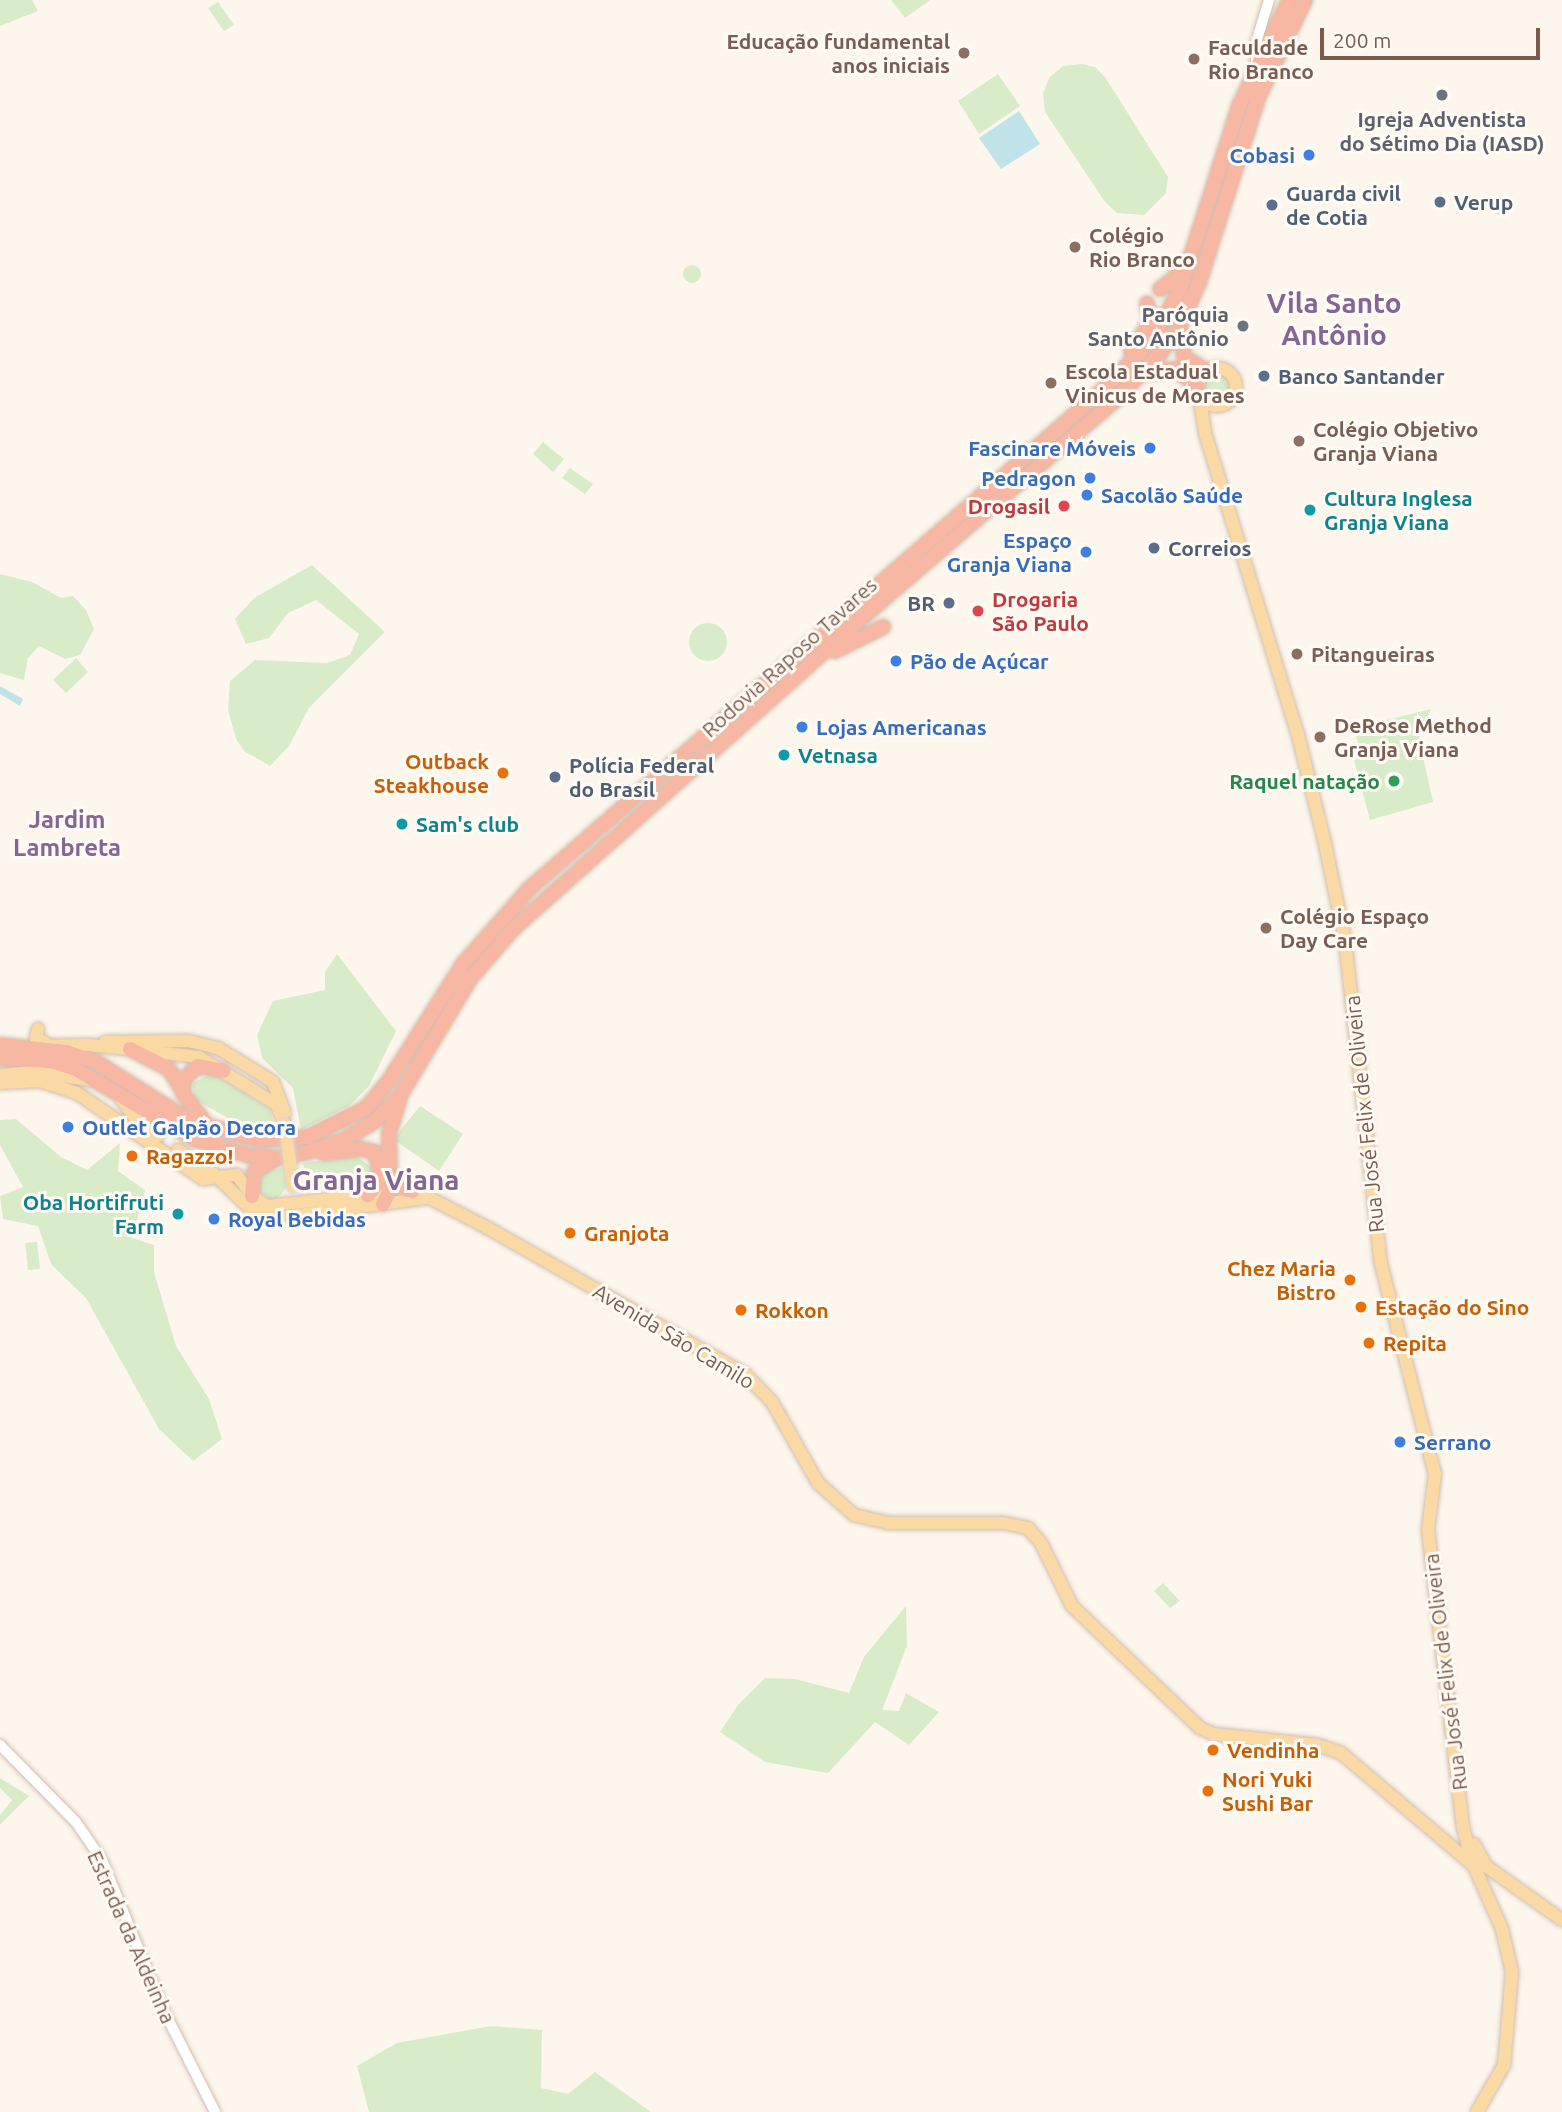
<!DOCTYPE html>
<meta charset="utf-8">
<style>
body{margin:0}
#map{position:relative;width:1562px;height:2112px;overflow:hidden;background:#fdf6ec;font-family:Ubuntu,sans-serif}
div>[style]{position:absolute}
.green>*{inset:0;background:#d8ecc9}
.round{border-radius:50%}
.water>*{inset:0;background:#bfe3e8}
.roads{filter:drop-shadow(0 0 2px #d1beb0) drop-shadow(0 0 2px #d1beb0)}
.minor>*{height:10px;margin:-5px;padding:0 5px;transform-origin:5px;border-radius:5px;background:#fff}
.major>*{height:12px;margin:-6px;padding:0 6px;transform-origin:6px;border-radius:6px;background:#fbd9a5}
.major>.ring{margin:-6px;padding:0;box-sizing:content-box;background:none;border:12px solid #fbd9a5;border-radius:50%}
.highway>*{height:14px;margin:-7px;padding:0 7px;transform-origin:7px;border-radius:7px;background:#f7b7a3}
.bridges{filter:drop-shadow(0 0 2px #dad1cd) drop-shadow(0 0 2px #dad1cd)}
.major-bridge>*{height:12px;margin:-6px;padding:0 6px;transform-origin:6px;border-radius:6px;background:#fbd9a5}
.dots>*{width:19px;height:19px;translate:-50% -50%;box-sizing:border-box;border:4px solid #fffaf3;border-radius:50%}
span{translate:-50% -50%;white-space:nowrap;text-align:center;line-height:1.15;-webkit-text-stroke:6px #fffaf3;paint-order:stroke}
.education-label{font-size:21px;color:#785e54;font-weight:700}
.right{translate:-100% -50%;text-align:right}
.left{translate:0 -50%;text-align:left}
.worship-label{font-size:21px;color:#5b616d;font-weight:700}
.shop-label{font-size:21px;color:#366cbe;font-weight:700}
.service-label{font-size:21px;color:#4e5e75;font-weight:700}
.culture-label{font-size:21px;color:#0d838f;font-weight:700}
.health-label{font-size:21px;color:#be3a42;font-weight:700}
.street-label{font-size:21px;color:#7a5c4d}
.food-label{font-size:21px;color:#c56008;font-weight:700}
.leisure-label{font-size:21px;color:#27864d;font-weight:700}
.quarter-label{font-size:24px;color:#846695;font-weight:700}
.district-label{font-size:28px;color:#846695;font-weight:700}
.scale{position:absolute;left:1320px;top:28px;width:220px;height:32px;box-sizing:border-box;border:4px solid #7a5c4d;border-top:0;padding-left:9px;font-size:21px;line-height:24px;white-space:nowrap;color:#7a5c4d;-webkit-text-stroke:5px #fffaf3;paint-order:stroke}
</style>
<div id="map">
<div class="green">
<div style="clip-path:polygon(0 0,32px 0,38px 11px,0 26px)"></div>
<div style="clip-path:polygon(891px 0,930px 0,905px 18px)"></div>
<div style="clip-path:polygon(218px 2px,234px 25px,224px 31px,208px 8px)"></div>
<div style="clip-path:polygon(1082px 64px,1095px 67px,1105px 77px,1168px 177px,1166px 193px,1144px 215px,1117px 213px,1105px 202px,1045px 112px,1043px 94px,1049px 78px,1063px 66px)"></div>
<div style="clip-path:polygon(998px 74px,1020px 106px,979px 134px,958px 101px)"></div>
<div class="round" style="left:1493px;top:198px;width:18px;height:18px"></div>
<div class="round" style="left:683px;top:265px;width:18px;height:18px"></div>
<div class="round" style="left:1203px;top:370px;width:32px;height:32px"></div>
<div style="clip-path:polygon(543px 442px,564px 459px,553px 472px,533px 454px)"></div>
<div style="clip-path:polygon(570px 468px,593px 484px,585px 494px,562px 478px)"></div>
<div style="clip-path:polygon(312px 565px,385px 632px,309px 708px,289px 746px,270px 766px,244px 751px,236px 739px,228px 710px,230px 681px,255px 660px,327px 663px,350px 655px,359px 634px,316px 600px,288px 613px,269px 638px,246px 644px,235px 619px,254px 598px)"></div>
<div style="clip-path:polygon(0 574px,32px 582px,61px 598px,73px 596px,86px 610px,94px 629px,80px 655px,65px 659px,39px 646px,28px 658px,24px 680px,0 673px)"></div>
<div class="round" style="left:689px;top:623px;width:38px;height:38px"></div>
<div style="clip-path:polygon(76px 658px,88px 672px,66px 693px,53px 680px)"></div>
<div style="clip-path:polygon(1431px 709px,1419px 738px,1433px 802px,1370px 820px,1353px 756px,1361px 753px,1354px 728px)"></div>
<div style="clip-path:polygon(337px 954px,396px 1031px,369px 1086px,349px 1106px,301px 1130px,293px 1088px,262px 1058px,257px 1035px,273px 1001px,325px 990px,325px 972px)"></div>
<div style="clip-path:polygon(212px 1073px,270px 1109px,275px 1128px,228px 1118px,194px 1099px,193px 1083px)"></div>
<div style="clip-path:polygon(420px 1106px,463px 1134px,439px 1171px,393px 1139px)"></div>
<div style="clip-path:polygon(16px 1119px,61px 1157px,87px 1170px,120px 1143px,118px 1171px,145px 1190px,132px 1238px,154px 1245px,154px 1272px,176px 1346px,209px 1399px,222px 1439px,193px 1461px,159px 1429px,86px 1298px,51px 1264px,38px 1226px,3px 1219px,0 1196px,23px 1187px,0 1145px,0 1120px)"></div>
<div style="clip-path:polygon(356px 1156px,374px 1169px,373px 1180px,322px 1189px,306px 1179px,303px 1163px)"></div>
<div style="clip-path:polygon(285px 1167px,287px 1187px,279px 1197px,272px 1200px,257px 1190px,255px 1181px,264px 1172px)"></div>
<div style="clip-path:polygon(37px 1242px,40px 1269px,28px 1270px,25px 1243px)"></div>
<div style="clip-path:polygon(1163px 1583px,1180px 1601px,1170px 1608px,1154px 1591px)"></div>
<div style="clip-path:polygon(906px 1606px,907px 1646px,882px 1710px,899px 1711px,906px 1693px,939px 1712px,909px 1745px,875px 1722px,828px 1773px,765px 1762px,720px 1732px,738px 1705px,765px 1678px,795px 1679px,849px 1693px,864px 1657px)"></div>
<div style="clip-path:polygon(0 1778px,29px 1796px,0 1825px,0 1815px,12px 1800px,0 1788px)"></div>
<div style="clip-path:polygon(491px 2026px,542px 2030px,541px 2088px,568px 2094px,595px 2072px,651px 2112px,369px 2112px,357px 2066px,397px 2043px)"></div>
</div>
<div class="water">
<div style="clip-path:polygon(1019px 111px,1040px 144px,1001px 169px,979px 138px)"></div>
<div style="clip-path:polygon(0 686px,23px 699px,20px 706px,0 694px)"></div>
</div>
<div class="roads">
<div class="minor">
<div style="left:1256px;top:64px;width:21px;rotate:-90deg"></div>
<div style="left:1256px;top:43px;width:45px;rotate:-73.2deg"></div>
<div style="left:0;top:1745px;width:108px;rotate:45.4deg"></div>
<div style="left:76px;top:1822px;width:46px;rotate:55.6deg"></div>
<div style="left:102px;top:1860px;width:161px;rotate:67.7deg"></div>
<div style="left:163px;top:2009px;width:115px;rotate:63.2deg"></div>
</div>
<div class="major">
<div class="ring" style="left:1198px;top:368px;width:26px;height:26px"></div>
<div style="left:1199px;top:394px;width:39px;rotate:81deg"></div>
<div style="left:1205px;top:433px;width:316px;rotate:72.9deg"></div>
<div style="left:1298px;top:735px;width:107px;rotate:76deg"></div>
<div style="left:1324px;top:839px;width:103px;rotate:78.3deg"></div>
<div style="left:1345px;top:940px;width:326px;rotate:83.7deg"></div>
<div style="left:1381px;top:1264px;width:217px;rotate:75.6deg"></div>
<div style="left:1435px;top:1474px;width:56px;rotate:97.1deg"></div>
<div style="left:1428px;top:1530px;width:299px;rotate:83.3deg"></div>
<div style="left:1463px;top:1827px;width:33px;rotate:76deg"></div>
<div style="left:1471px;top:1859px;width:77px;rotate:66.1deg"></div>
<div style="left:1502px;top:1929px;width:44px;rotate:76.9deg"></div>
<div style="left:1512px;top:1972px;width:93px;rotate:94.9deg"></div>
<div style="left:1504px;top:2065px;width:54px;rotate:119.9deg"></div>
<div style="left:38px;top:1029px;width:9px;rotate:103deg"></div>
<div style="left:36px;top:1038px;width:11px;rotate:27deg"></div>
<div style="left:105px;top:1042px;width:84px;rotate:-0.7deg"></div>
<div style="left:189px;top:1041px;width:30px;rotate:14deg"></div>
<div style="left:218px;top:1048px;width:65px;rotate:31.7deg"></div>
<div style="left:273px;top:1082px;width:33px;rotate:69deg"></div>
<div style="left:34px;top:1046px;width:56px;rotate:-1deg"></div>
<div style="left:90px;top:1045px;width:110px;rotate:6.3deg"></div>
<div style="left:199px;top:1057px;width:90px;rotate:31.4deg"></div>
<div style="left:276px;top:1104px;width:23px;rotate:67deg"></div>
<div style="left:0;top:1075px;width:34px;rotate:-5deg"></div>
<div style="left:34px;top:1072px;width:57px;rotate:8.1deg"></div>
<div style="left:0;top:1083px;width:40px;rotate:-2.9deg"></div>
<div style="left:40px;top:1081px;width:39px;rotate:18deg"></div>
<div style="left:77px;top:1093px;width:153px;rotate:34.3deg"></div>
<div style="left:203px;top:1179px;width:34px;rotate:-7deg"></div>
<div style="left:237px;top:1175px;width:26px;rotate:54deg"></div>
<div style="left:252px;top:1196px;width:18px;rotate:34deg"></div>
<div style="left:267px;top:1206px;width:111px;rotate:-6.2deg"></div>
<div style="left:118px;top:1094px;width:29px;rotate:55deg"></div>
<div style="left:135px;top:1118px;width:29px;rotate:38deg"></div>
<div style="left:178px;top:1150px;width:43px;rotate:33.7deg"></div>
<div style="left:214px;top:1174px;width:52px;rotate:43.5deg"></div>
<div style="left:252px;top:1210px;width:25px;rotate:18deg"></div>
<div style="left:276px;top:1218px;width:151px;rotate:-7.6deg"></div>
<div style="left:405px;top:1191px;width:17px;rotate:10deg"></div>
<div style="left:422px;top:1194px;width:72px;rotate:27.3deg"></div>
<div style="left:486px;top:1227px;width:299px;rotate:29.6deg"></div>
<div style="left:746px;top:1375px;width:37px;rotate:46deg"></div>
<div style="left:772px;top:1402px;width:93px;rotate:60.4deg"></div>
<div style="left:818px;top:1483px;width:48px;rotate:41.6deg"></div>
<div style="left:854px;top:1515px;width:36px;rotate:13deg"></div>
<div style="left:889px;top:1523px;width:115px"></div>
<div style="left:1004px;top:1523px;width:25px;rotate:12deg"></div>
<div style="left:1028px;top:1528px;width:20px;rotate:49deg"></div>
<div style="left:1041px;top:1543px;width:70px;rotate:63.8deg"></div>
<div style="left:1072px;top:1606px;width:177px;rotate:43.6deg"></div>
<div style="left:1200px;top:1728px;width:14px;rotate:25deg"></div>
<div style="left:1213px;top:1734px;width:105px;rotate:6deg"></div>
<div style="left:1317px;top:1745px;width:25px;rotate:18deg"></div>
<div style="left:1341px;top:1753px;width:173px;rotate:40.3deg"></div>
<div style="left:1474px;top:1844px;width:25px;rotate:61deg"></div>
<div style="left:1486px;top:1866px;width:93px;rotate:35.4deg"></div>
</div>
<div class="highway">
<div style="left:1160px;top:289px;width:17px;rotate:-36deg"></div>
<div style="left:1174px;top:279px;width:15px;rotate:-62deg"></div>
<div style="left:1180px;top:327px;width:30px;rotate:82deg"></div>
<div style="left:1184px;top:357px;width:26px;rotate:32deg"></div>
<div style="left:1131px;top:351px;width:36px;rotate:-56deg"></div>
<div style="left:1151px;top:321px;width:18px;rotate:-103deg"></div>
<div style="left:1143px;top:373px;width:32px;rotate:-7deg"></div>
<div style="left:1175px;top:369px;width:29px;rotate:38deg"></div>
<div style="left:835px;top:651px;width:54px;rotate:-26.6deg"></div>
<div style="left:0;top:1045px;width:66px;rotate:6.1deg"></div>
<div style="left:66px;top:1052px;width:32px;rotate:18deg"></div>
<div style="left:96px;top:1062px;width:111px;rotate:32.1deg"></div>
<div style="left:190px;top:1121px;width:72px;rotate:15.4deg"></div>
<div style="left:259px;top:1140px;width:49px;rotate:-3.5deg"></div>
<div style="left:308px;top:1137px;width:65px;rotate:-26.6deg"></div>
<div style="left:366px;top:1108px;width:38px;rotate:-50deg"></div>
<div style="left:390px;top:1079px;width:136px;rotate:-57.6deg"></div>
<div style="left:463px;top:964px;width:101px;rotate:-48.6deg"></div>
<div style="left:530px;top:888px;width:762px;rotate:-41.01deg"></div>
<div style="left:1105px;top:388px;width:67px;rotate:-45.6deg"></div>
<div style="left:1152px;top:340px;width:57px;rotate:-60.8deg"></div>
<div style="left:1180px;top:290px;width:193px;rotate:-72.2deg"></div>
<div style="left:1239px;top:106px;width:117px;rotate:-64.7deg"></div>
<div style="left:130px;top:1049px;width:44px;rotate:27.1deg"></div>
<div style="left:169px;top:1069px;width:22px;rotate:58deg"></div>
<div style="left:0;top:1058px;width:51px;rotate:3.4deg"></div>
<div style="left:51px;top:1061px;width:24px;rotate:17deg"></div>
<div style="left:74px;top:1068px;width:139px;rotate:30.6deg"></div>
<div style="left:194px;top:1139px;width:59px;rotate:16.9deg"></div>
<div style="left:250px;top:1156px;width:28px;rotate:4deg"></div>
<div style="left:278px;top:1158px;width:31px;rotate:-11deg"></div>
<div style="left:308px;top:1152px;width:36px;rotate:-18deg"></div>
<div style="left:342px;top:1141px;width:37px;rotate:-31deg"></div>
<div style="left:374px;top:1122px;width:39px;rotate:-46deg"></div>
<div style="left:401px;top:1094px;width:134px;rotate:-59deg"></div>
<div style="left:470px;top:979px;width:67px;rotate:-49.2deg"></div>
<div style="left:514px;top:928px;width:467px;rotate:-41.7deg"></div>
<div style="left:863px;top:617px;width:327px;rotate:-40.7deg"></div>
<div style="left:1111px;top:404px;width:70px;rotate:-45.6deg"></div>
<div style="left:1160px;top:354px;width:35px;rotate:-55deg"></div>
<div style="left:1180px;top:325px;width:46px;rotate:-65.7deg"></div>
<div style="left:1199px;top:283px;width:194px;rotate:-72.3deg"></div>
<div style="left:1258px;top:98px;width:109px;rotate:-64.4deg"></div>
<div style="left:399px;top:1101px;width:34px;rotate:107deg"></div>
<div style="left:389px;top:1134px;width:42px;rotate:88.6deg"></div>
<div style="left:390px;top:1176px;width:10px;rotate:79deg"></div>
<div style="left:392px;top:1186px;width:21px;rotate:14deg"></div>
<div style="left:206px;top:1124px;width:38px;rotate:-127deg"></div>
<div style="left:183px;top:1094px;width:15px;rotate:-86deg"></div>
<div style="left:184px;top:1079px;width:19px;rotate:-43deg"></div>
<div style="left:198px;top:1066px;width:26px;rotate:11deg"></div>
<div style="left:323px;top:1153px;width:38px;rotate:-6deg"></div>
<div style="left:361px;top:1149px;width:14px;rotate:12deg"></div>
<div style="left:375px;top:1152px;width:28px;rotate:77deg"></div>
<div style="left:381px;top:1179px;width:21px;rotate:129deg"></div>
<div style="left:252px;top:1196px;width:24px;rotate:-85deg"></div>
<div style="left:254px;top:1172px;width:26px;rotate:-31deg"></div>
<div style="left:383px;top:1204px;width:20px;rotate:-63deg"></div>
</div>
</div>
<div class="bridges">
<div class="major-bridge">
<div style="left:285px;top:1125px;width:62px;rotate:82.5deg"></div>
</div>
</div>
<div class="dots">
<div style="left:964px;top:53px;background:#8d6e63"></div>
<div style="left:1194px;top:59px;background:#8d6e63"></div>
<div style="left:1442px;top:95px;background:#6b7280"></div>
<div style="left:1309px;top:155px;background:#3f7fe0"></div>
<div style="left:1440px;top:202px;background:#5c6f8a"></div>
<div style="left:1272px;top:205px;background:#5c6f8a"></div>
<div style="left:1075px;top:247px;background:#8d6e63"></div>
<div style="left:1243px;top:326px;background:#6b7280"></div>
<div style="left:1264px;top:376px;background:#5c6f8a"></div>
<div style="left:1051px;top:383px;background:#8d6e63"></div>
<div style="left:1299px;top:441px;background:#8d6e63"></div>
<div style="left:1150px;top:448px;background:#3f7fe0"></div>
<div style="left:1090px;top:478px;background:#3f7fe0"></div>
<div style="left:1087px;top:495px;background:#3f7fe0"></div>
<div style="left:1064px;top:506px;background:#e0444e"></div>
<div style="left:1310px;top:510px;background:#0f9aa8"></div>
<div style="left:1154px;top:548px;background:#5c6f8a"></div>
<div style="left:1086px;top:552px;background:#3f7fe0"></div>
<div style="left:949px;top:603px;background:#5c6f8a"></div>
<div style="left:978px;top:611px;background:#e0444e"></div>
<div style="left:1297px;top:654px;background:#8d6e63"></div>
<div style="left:896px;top:661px;background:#3f7fe0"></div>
<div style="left:802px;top:727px;background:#3f7fe0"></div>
<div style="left:1320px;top:737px;background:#8d6e63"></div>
<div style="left:784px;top:755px;background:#0f9aa8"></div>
<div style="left:503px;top:773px;background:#e8710a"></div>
<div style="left:555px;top:777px;background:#5c6f8a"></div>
<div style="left:1394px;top:781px;background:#2e9e5b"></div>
<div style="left:402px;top:824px;background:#0f9aa8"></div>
<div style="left:1266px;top:928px;background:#8d6e63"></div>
<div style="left:68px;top:1127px;background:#3f7fe0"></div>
<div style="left:132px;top:1156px;background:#e8710a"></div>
<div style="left:178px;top:1214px;background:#0f9aa8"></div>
<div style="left:214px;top:1219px;background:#3f7fe0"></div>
<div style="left:570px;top:1233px;background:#e8710a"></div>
<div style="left:1350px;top:1280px;background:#e8710a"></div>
<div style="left:1361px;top:1307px;background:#e8710a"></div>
<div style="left:741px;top:1310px;background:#e8710a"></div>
<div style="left:1369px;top:1343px;background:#e8710a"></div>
<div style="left:1400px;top:1442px;background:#3f7fe0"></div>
<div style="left:1213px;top:1750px;background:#e8710a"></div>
<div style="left:1208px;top:1791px;background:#e8710a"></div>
</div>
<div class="education-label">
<span class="right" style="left:950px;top:53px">Educação fundamental<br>anos iniciais</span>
<span class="left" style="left:1208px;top:59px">Faculdade<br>Rio Branco</span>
<span class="left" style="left:1089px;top:247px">Colégio<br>Rio Branco</span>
<span class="left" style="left:1065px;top:383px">Escola Estadual<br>Vinicus de Moraes</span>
<span class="left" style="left:1313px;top:441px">Colégio Objetivo<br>Granja Viana</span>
<span class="left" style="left:1311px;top:654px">Pitangueiras</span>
<span class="left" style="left:1334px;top:737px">DeRose Method<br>Granja Viana</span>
<span class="left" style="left:1280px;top:928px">Colégio Espaço<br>Day Care</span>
</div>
<div class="worship-label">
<span style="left:1442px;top:131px">Igreja Adventista<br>do Sétimo Dia (IASD)</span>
<span class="right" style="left:1229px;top:326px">Paróquia<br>Santo Antônio</span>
</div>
<div class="shop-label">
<span class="right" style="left:1295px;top:155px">Cobasi</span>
<span class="right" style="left:1136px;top:448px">Fascinare Móveis</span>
<span class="right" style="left:1076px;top:478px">Pedragon</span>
<span class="left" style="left:1101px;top:495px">Sacolão Saúde</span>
<span class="right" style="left:1072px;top:552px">Espaço<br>Granja Viana</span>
<span class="left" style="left:910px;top:661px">Pão de Açúcar</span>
<span class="left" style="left:816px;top:727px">Lojas Americanas</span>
<span class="left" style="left:82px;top:1127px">Outlet Galpão Decora</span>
<span class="left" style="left:228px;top:1219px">Royal Bebidas</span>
<span class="left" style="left:1414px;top:1442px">Serrano</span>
</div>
<div class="service-label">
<span class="left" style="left:1286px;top:205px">Guarda civil<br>de Cotia</span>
<span class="left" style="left:1454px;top:202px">Verup</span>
<span class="left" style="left:1278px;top:376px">Banco Santander</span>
<span class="left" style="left:1168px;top:548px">Correios</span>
<span class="right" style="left:935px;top:603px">BR</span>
<span class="left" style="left:569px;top:777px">Polícia Federal<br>do Brasil</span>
</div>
<div class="culture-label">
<span class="left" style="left:1324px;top:510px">Cultura Inglesa<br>Granja Viana</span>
<span class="left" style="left:798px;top:755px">Vetnasa</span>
<span class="left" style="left:416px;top:824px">Sam's club</span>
<span class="right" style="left:164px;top:1214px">Oba Hortifruti<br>Farm</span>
</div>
<div class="health-label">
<span class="right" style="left:1050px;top:506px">Drogasil</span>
<span class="left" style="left:992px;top:611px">Drogaria<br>São Paulo</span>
</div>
<div class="street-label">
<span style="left:789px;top:657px;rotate:-42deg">Rodovia Raposo Tavares</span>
<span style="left:1364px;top:1114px;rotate:-96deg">Rua José Felix de Oliveira</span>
<span style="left:674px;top:1336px;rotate:31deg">Avenida São Camilo</span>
<span style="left:1445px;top:1672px;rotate:-97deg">Rua José Felix de Oliveira</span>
<span style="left:132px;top:1937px;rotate:66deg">Estrada da Aldeinha</span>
</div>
<div class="food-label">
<span class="right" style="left:489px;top:773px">Outback<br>Steakhouse</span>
<span class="left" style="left:146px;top:1156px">Ragazzo!</span>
<span class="left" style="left:584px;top:1233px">Granjota</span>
<span class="right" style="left:1336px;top:1280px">Chez Maria<br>Bistro</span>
<span class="left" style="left:1375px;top:1307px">Estação do Sino</span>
<span class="left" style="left:755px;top:1310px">Rokkon</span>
<span class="left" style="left:1383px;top:1343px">Repita</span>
<span class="left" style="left:1227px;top:1750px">Vendinha</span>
<span class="left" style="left:1222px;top:1791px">Nori Yuki<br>Sushi Bar</span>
</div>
<div class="leisure-label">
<span class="right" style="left:1380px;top:781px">Raquel natação</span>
</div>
<div class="quarter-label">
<span style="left:67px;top:834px">Jardim<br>Lambreta</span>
</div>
<div class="district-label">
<span style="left:1334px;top:319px">Vila Santo<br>Antônio</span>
<span style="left:376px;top:1180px">Granja Viana</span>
</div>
<div class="scale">200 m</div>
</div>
